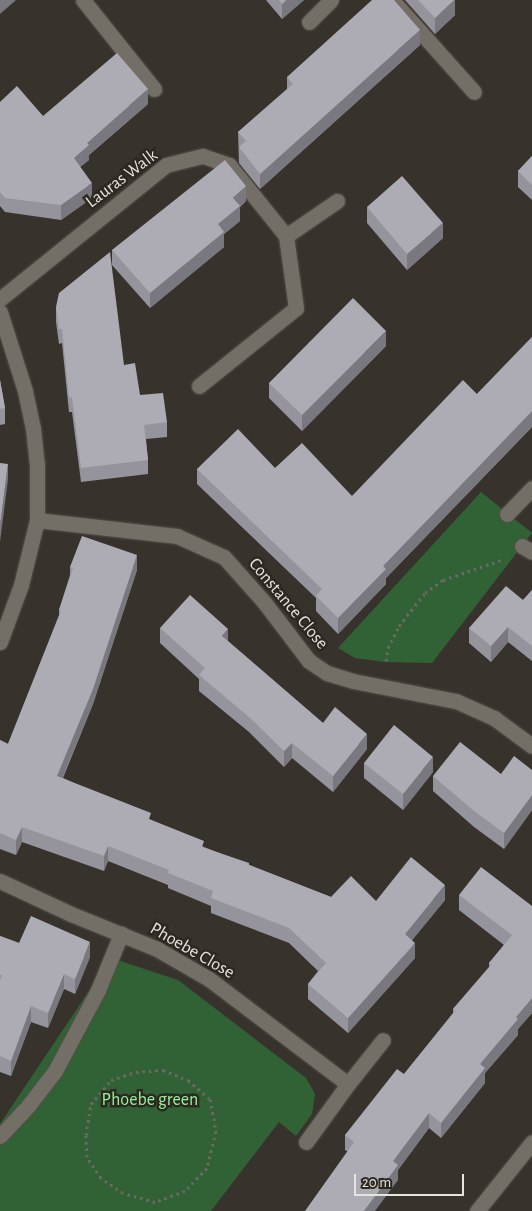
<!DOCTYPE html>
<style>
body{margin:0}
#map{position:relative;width:532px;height:1211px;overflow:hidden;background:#37332c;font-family:"Alegreya Sans",sans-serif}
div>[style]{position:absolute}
.green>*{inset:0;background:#316235}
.path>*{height:3px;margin-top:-1.5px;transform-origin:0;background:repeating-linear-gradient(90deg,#6c6962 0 2.5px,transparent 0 6.5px)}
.roads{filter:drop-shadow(0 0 1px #534f49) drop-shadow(0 0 1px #534f49)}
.service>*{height:15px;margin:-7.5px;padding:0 7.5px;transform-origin:7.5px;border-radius:7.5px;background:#736e66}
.minor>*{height:15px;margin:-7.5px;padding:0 7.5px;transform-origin:7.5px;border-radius:7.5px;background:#736e66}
.wall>*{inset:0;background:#95939b}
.shaded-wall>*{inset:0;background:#79787e}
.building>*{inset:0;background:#adabb4}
span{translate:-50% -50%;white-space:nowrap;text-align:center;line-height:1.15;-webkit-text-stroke:5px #2d2922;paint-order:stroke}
.street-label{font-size:18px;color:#e6e4df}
.park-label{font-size:18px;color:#94f49a}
.scale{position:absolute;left:354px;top:1174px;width:110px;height:22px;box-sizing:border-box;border:2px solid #e6e4df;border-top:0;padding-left:6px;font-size:15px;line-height:18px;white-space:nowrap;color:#e6e4df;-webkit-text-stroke:4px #2d2922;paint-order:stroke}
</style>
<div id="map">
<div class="green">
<div style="clip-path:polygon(481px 492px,532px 533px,432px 663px,384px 662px,355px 658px,338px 648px)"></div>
<div style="clip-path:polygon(111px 958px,178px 980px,306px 1078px,315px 1094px,312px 1114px,296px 1136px,279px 1122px,211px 1211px,0 1211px,0 1124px)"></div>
</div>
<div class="path">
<div style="left:386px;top:661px;width:13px;rotate:-81deg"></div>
<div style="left:388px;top:648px;width:25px;rotate:-63deg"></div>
<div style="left:399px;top:626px;width:42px;rotate:-51.8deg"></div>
<div style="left:425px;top:593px;width:22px;rotate:-36deg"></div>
<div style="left:443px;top:580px;width:61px;rotate:-19deg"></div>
<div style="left:163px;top:1070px;width:27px;rotate:22deg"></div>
<div style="left:188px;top:1080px;width:29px;rotate:41deg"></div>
<div style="left:210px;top:1099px;width:33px;rotate:79deg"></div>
<div style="left:216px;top:1131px;width:38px;rotate:104deg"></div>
<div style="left:207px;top:1168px;width:32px;rotate:134deg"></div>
<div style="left:185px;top:1191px;width:32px;rotate:160deg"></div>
<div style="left:155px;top:1202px;width:33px;rotate:-164deg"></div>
<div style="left:123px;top:1193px;width:27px;rotate:-146deg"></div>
<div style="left:101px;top:1178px;width:25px;rotate:-124deg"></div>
<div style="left:87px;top:1157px;width:22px;rotate:-93deg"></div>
<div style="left:86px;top:1135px;width:31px;rotate:-81deg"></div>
<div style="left:91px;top:1104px;width:31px;rotate:-50deg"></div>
<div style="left:111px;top:1080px;width:26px;rotate:-18deg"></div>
<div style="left:136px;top:1072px;width:27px;rotate:-4deg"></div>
</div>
<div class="roads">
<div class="service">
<div style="left:83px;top:0;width:114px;rotate:51.4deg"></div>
<div style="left:392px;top:0;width:123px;rotate:48.3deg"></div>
<div style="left:309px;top:22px;width:31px;rotate:-45deg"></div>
<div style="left:199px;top:386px;width:124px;rotate:-38.8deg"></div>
<div style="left:522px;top:546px;width:12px;rotate:31deg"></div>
<div style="left:0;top:1136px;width:41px;rotate:-47deg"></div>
<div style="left:28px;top:1106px;width:44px;rotate:-52.4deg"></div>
<div style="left:55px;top:1071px;width:92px;rotate:-62deg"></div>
<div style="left:98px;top:990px;width:61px;rotate:-67.7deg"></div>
<div style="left:477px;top:1211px;width:88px;rotate:-51.4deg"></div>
</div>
<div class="minor">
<div style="left:286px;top:236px;width:62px;rotate:-34.5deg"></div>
<div style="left:0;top:299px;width:213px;rotate:-38.9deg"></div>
<div style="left:166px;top:165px;width:38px;rotate:-14deg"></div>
<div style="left:203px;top:156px;width:28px;rotate:19deg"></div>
<div style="left:229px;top:165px;width:91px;rotate:51.2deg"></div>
<div style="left:286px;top:236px;width:73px;rotate:82.1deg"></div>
<div style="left:0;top:312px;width:83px;rotate:72.4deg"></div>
<div style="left:25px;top:391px;width:38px;rotate:78deg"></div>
<div style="left:33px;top:428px;width:36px;rotate:84deg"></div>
<div style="left:37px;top:464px;width:56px;rotate:90deg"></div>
<div style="left:37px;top:520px;width:67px;rotate:103.8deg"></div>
<div style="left:21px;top:585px;width:61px;rotate:110.2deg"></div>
<div style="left:507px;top:514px;width:36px;rotate:-46deg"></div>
<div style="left:37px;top:520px;width:141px;rotate:6.5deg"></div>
<div style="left:177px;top:536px;width:51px;rotate:24.1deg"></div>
<div style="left:224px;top:557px;width:60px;rotate:48.4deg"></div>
<div style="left:264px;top:602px;width:74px;rotate:52.7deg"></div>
<div style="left:309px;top:661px;width:22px;rotate:34deg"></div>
<div style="left:327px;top:673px;width:27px;rotate:17deg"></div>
<div style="left:353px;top:681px;width:105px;rotate:11deg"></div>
<div style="left:456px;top:701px;width:42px;rotate:24.1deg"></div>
<div style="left:494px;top:718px;width:47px;rotate:36.4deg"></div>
<div style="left:0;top:881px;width:78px;rotate:24.9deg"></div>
<div style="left:71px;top:914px;width:93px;rotate:22.1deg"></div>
<div style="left:157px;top:949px;width:60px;rotate:30deg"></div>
<div style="left:209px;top:979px;width:174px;rotate:37.1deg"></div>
<div style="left:348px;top:1084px;width:56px;rotate:-51.5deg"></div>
<div style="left:306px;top:1142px;width:72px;rotate:-54.1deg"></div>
</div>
</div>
<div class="wall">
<div style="clip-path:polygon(266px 0,304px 0,282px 19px)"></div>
<div style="clip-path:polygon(405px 0,455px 0,455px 15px,435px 34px)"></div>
<div style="clip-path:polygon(420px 45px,260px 189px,239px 163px,238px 132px,287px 89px,287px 77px)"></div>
<div style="clip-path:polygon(0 102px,43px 116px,148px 104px,89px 155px,89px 160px,80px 167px,92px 198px,61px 220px,5px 212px,0 206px)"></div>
<div style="clip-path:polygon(532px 156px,532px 200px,518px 187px,518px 171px)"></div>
<div style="clip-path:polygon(246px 201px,240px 207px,240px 221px,224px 234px,224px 247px,150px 308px,112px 265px,112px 250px)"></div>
<div style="clip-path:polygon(367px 207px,443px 238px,407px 270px,367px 223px)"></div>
<div style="clip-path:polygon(56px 307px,124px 365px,140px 395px,167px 422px,167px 437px,146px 439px,148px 460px,148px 474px,81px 482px,72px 412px,69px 412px,62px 343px,59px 344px,56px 322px)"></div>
<div style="clip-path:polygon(532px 337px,532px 427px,386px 578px,386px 584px,338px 634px,316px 611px,316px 598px,197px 484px,197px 469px,275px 468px,352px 496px,477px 394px)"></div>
<div style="clip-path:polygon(386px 346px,302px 431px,269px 398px,269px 383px)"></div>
<div style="clip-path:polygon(0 380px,5px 408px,5px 424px,0 425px)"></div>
<div style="clip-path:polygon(70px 567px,137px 570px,93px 704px,63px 778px,151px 820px,204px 847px,331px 897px,376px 901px,445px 900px,412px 940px,415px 958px,348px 1033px,308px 999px,308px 984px,318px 971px,289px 943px,211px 913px,211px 906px,168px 888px,168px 885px,108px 861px,104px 871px,22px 842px,16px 855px,0 849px,0 740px,8px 744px,59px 615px,59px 610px,70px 575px)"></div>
<div style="clip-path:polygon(532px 590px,532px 661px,508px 642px,491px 662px,469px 643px,469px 628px,523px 600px)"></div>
<div style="clip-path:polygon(160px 628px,228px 641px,323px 723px,367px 749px,333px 792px,292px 758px,284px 767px,249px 732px,199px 691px,199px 679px,160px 643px)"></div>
<div style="clip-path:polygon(364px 763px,433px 772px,403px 810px,364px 778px)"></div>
<div style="clip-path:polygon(532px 770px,532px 810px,504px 849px,474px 827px,433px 791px,433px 776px,501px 774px)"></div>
<div style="clip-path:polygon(459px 895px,532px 906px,532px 1013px,518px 1029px,518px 1035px,485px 1073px,485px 1083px,441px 1138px,429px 1128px,398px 1170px,398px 1180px,345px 1150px,345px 1135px,404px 1074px,453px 1013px,453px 1009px,489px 967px,489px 963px,504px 945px,459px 910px)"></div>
<div style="clip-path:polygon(0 936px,19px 943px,90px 957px,75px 994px,64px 989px,48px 1028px,31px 1022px,11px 1076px,0 1072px)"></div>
</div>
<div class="shaded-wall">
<div style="clip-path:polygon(0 0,16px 0,0 14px)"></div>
<div style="clip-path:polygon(286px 0,304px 0,282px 19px,282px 4px)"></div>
<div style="clip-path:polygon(454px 0,455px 0,455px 15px,435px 34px,435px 18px)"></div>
<div style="clip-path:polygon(420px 30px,420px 45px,260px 189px,260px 174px)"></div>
<div style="clip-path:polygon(148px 89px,148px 104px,89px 155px,89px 160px,74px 172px,74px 158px,87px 143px)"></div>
<div style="clip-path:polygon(92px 183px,92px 198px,61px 220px,61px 205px)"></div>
<div style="clip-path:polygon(246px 186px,246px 201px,240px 207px,240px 221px,224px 234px,224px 247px,150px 308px,150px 293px,233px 198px)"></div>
<div style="clip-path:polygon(443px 223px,443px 238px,407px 270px,407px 254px)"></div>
<div style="clip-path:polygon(386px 331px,386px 346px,302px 431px,302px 415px)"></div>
<div style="clip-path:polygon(532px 411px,532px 427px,386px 578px,386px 584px,338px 634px,338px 618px,383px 566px)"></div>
<div style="clip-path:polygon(8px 464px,8px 479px,0 542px,0 526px)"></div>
<div style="clip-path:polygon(137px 555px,137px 570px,93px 704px,57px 791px,57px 776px)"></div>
<div style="clip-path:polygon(508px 627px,508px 642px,491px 662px,491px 646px)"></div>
<div style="clip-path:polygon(228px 629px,228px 645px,222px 636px)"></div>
<div style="clip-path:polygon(367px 734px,367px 749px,333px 792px,333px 776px)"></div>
<div style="clip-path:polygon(292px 743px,292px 758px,284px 767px,284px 751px)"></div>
<div style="clip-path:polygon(433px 757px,433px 772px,403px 810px,403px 794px)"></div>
<div style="clip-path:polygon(532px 795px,532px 810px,504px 849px,504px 833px)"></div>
<div style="clip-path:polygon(22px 827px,22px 842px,16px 855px,16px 840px)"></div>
<div style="clip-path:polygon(108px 846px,108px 861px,104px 871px,104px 856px)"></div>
<div style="clip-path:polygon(445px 885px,445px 900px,405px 949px,405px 934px)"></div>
<div style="clip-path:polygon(90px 942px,90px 957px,75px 994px,75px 979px)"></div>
<div style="clip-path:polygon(415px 943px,415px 958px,348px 1033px,348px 1018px)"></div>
<div style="clip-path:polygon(64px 974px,64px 989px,48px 1028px,48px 1013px)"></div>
<div style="clip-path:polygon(532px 998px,532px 1013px,518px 1029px,518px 1035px,485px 1073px,485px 1083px,441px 1138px,441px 1123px,480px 1064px,516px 1017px)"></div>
<div style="clip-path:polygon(31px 1006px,31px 1022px,11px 1076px,11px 1061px)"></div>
<div style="clip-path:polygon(429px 1113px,429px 1128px,398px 1170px,398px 1180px,375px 1211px,364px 1211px,393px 1161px)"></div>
</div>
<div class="building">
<div style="clip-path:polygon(279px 0,286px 0,282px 4px)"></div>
<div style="clip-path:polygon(372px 0,394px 0,420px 30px,260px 174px,239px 147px,246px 141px,238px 132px,293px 84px,287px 77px)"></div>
<div style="clip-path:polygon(418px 0,454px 0,435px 18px)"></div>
<div style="clip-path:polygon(117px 53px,148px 89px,87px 143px,89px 145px,74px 158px,92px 183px,61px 205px,5px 198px,0 192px,0 102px,17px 86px,43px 116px)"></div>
<div style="clip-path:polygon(532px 156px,532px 185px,518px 171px)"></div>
<div style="clip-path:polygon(225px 160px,246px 186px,233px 198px,240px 206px,218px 224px,224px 232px,150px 293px,112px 250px)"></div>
<div style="clip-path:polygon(402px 176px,443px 223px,407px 254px,367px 207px)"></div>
<div style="clip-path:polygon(110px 252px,124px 365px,135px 363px,140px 395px,163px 393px,167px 422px,144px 425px,148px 460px,81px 468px,72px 397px,69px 398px,62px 329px,59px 329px,56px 307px,59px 293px)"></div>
<div style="clip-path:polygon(353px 298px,386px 331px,302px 415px,269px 383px)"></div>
<div style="clip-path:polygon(532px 337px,532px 411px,383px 566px,386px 569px,338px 618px,316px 596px,322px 589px,197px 469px,238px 429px,275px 468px,302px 443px,352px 496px,463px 380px,477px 394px)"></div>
<div style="clip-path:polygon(0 380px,5px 408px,0 409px)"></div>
<div style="clip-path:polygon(0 463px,8px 464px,0 526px)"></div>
<div style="clip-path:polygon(82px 536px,137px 555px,93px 689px,57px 776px,151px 813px,149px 819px,204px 841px,202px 847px,249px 863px,249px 865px,331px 897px,351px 876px,376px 901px,411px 857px,445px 885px,405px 934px,415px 943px,348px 1018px,308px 984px,326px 963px,289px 928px,211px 898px,213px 891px,168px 873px,169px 870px,108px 846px,104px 856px,22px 827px,16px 840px,0 833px,0 740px,8px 744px,61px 611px,59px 610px,73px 568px,70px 567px)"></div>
<div style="clip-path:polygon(506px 586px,523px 600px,532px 590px,532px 646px,508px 627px,491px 646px,469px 628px)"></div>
<div style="clip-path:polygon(190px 595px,228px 629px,222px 636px,323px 723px,335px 707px,367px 734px,333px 776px,292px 743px,284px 751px,249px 717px,199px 675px,205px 668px,160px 628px)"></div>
<div style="clip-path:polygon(394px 725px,433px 757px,403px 794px,364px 763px)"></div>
<div style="clip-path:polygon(460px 742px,501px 774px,514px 756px,532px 770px,532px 795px,504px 833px,474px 811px,433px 776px)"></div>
<div style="clip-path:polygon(481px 867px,532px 906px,532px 998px,516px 1017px,518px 1019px,480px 1064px,485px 1068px,441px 1123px,429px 1113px,393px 1161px,398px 1165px,364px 1211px,305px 1211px,354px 1142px,345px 1135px,397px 1069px,404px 1074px,455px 1011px,453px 1009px,491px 965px,489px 963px,512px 935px,459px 895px)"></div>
<div style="clip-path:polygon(31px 916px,90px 942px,75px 979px,64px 974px,48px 1013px,31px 1006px,11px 1061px,0 1056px,0 980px,2px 975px,0 975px,0 936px,19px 943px)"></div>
</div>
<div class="street-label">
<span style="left:122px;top:179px;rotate:-37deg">Lauras Walk</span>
<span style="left:288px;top:604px;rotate:50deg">Constance Close</span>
<span style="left:192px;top:951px;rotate:30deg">Phoebe Close</span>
</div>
<div class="park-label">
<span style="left:150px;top:1100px">Phoebe green</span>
</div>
<div class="scale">20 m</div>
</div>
